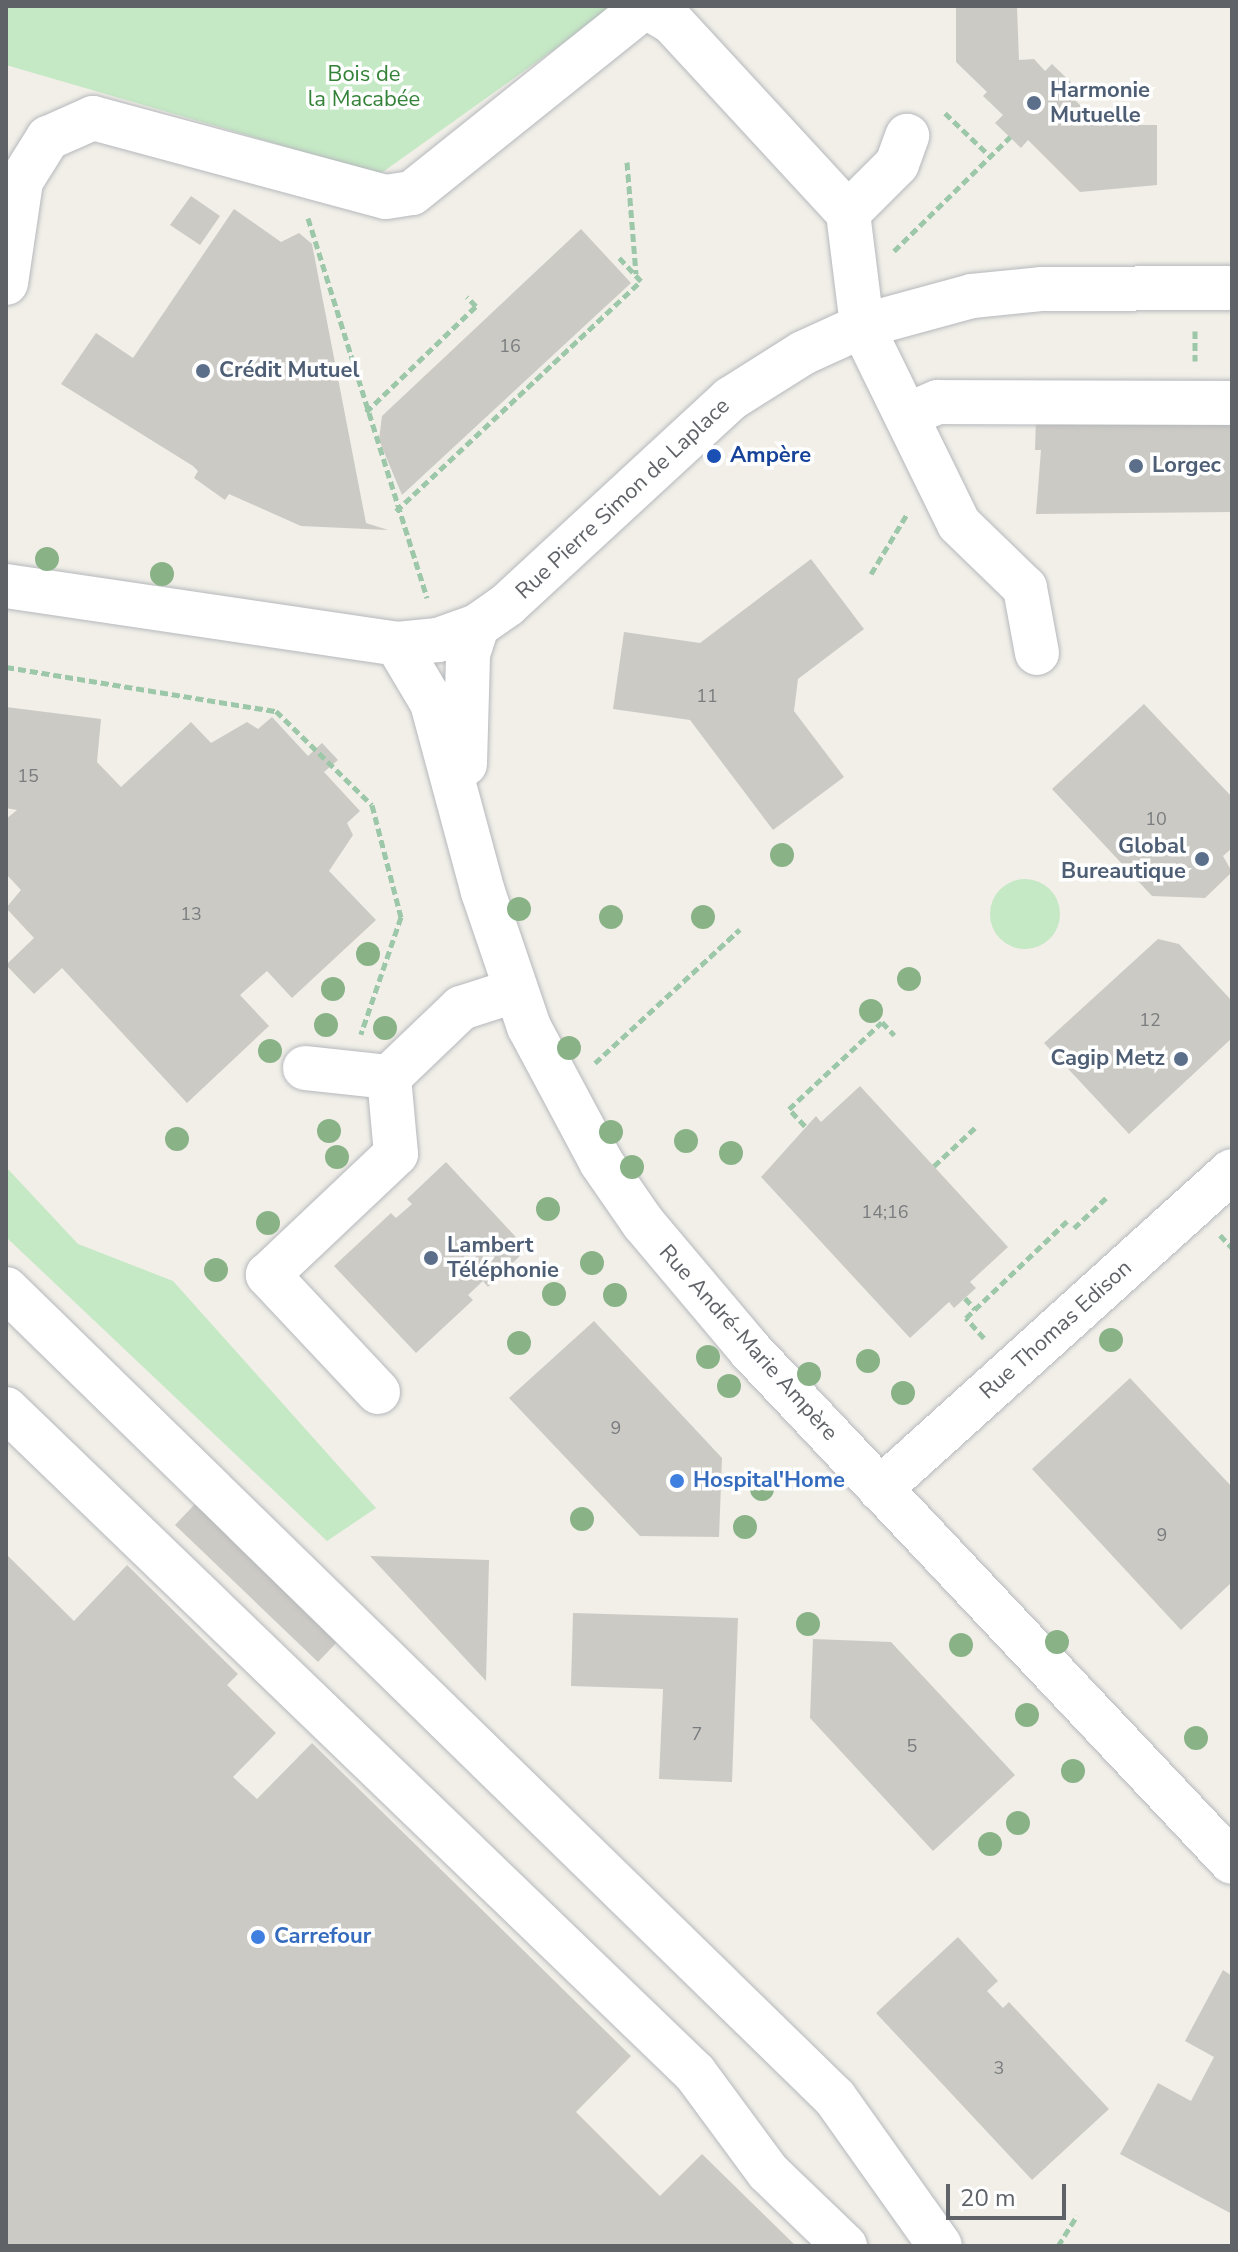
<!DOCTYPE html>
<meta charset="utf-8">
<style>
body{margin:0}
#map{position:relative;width:1238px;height:2252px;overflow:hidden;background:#f1efe8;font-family:"Nunito Sans",sans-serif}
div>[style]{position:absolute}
.green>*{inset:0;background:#c5e8c5}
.round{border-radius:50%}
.building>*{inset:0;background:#cccac5}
.path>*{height:5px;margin-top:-2.5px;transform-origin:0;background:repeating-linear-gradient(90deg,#9cc7a9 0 8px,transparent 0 12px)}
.roads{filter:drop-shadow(0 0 2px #b5b8bc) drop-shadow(0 0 2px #b5b8bc)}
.minor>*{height:44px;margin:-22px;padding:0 22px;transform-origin:22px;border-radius:22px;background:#fff}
.trees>*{width:24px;height:24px;margin:-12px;border-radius:50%;background:#89b387}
.dots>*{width:22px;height:22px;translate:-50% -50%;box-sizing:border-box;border:4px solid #fff;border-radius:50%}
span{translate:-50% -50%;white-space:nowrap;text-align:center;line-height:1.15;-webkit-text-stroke:7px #fff;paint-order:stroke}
.number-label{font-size:18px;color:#7a7d7f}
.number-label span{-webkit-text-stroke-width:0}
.park-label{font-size:22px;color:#348238}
.service-label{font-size:22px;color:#4e5e75;font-weight:700}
.left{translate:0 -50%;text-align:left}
.right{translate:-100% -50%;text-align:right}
.transit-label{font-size:22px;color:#164399;font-weight:700}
.street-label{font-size:22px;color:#5f6368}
.shop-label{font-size:22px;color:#366cbe;font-weight:700}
.frame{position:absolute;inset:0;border:8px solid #5f6368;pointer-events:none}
.scale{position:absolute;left:946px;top:2184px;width:120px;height:36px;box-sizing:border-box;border:4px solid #5f6368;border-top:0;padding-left:10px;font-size:24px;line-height:28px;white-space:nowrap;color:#5f6368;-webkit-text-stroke:6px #fff;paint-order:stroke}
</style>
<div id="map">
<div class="green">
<div style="clip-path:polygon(6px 6px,615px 6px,380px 174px,6px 65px)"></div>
<div class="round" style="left:990px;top:879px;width:70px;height:70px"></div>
<div style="clip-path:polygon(6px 1167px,78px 1244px,173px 1281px,376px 1508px,327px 1541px,6px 1237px)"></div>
</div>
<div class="building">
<div style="clip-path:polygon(956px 6px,1017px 6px,1019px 60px,1034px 59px,1045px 71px,1052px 64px,1079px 90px,1072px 97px,1084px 109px,1083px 125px,1157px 125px,1157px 185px,1080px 192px,1028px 140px,1021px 148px,995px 123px,1003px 115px,983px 96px,987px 92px,956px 62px)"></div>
<div style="clip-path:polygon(191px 196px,220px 216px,200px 245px,170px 225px)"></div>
<div style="clip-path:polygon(234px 209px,281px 242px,299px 233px,312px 244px,366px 523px,388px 530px,301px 526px,229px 494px,225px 500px,194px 478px,198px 471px,193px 466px,61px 384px,96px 333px,133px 358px)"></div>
<div style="clip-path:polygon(581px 229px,631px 283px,402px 495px,379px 440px,382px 416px)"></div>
<div style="clip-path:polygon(1232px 418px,1232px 512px,1036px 514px,1041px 450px,1035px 450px,1036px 419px)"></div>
<div style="clip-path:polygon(811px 559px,864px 629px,798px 679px,794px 711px,844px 777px,773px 830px,690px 720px,613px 709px,624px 632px,700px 643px)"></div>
<div style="clip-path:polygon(1144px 704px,1232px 797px,1232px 848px,1223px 856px,1232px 872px,1205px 898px,1152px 896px,1052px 789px)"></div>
<div style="clip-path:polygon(6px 707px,101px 719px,97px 762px,121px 787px,191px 722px,211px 743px,247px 722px,258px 729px,272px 717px,308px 756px,322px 743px,338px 760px,324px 772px,360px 811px,347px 823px,353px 835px,329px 871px,376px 920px,292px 998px,267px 971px,240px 995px,269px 1026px,187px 1103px,62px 968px,34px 994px,6px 965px,34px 938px,6px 908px,21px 890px,6px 874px,6px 819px,17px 810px,6px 808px)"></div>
<div style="clip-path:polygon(1158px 939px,1179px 944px,1232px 1001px,1232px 1038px,1129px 1134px,1044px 1043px)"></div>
<div style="clip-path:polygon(860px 1086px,1008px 1247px,970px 1282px,976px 1288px,954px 1308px,949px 1302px,910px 1338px,761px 1177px,816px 1116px,821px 1122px)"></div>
<div style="clip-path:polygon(446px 1162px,527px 1249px,488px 1287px,483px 1281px,468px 1295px,473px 1300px,416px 1353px,334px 1266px,391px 1213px,396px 1218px,412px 1204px,407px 1199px)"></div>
<div style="clip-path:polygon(594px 1321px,722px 1458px,719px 1537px,640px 1536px,509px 1398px)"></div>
<div style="clip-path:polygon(1130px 1378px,1232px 1487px,1232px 1582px,1181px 1630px,1032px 1469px)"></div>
<div style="clip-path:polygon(197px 1502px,340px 1639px,318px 1662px,175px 1525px)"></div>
<div style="clip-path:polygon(6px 1554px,74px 1621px,127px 1565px,238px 1674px,227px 1685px,276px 1733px,233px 1777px,257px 1799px,312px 1743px,631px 2056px,576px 2112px,660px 2196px,702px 2154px,796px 2246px,6px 2246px)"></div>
<div style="clip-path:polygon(370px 1556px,489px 1560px,486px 1681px)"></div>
<div style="clip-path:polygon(573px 1613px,738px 1618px,732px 1782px,659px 1779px,663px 1689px,571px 1686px)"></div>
<div style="clip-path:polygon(813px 1639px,891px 1642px,1015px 1775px,933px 1851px,810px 1718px)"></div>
<div style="clip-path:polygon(958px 1937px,998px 1981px,987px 1991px,1003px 2008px,1009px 2002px,1109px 2109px,1032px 2180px,876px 2013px)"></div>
<div style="clip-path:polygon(1223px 1970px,1232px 1976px,1232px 2214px,1120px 2154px,1158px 2083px,1191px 2101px,1214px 2057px,1185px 2041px)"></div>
</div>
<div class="path">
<div style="left:945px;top:113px;width:64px;rotate:43.7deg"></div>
<div style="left:627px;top:162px;width:112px;rotate:85.4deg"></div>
<div style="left:308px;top:218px;width:398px;rotate:72.6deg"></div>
<div style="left:894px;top:251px;width:163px;rotate:-44.5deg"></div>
<div style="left:1195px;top:331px;width:30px;rotate:90deg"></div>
<div style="left:366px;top:412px;width:153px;rotate:-43.9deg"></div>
<div style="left:476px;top:306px;width:13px;rotate:-135deg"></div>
<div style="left:396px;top:511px;width:336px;rotate:-43.2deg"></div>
<div style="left:641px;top:281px;width:35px;rotate:-133deg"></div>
<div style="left:871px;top:574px;width:70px;rotate:-59deg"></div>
<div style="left:6px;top:667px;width:274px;rotate:9.3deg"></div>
<div style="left:276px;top:711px;width:134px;rotate:44.4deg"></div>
<div style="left:372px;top:805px;width:116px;rotate:75.5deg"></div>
<div style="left:401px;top:917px;width:124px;rotate:108.9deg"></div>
<div style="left:595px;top:1063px;width:197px;rotate:-42.7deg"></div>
<div style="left:805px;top:1126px;width:23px;rotate:-133deg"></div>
<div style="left:789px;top:1109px;width:127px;rotate:-43.1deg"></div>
<div style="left:882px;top:1022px;width:18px;rotate:47deg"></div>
<div style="left:934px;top:1166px;width:60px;rotate:-43deg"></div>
<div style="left:1074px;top:1228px;width:44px;rotate:-43.2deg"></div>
<div style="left:1220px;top:1235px;width:18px;rotate:47deg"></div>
<div style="left:965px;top:1298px;width:15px;rotate:48deg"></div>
<div style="left:984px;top:1338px;width:27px;rotate:-132deg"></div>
<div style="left:966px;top:1318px;width:140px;rotate:-43.8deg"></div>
<div style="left:1058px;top:2246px;width:36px;rotate:-58deg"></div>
</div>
<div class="roads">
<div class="minor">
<div style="left:848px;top:213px;width:69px;rotate:-45deg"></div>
<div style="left:897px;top:164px;width:30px;rotate:-70deg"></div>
<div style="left:6px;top:283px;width:103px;rotate:-81.6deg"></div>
<div style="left:21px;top:181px;width:51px;rotate:-57.9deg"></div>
<div style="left:48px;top:138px;width:49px;rotate:-24deg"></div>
<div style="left:93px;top:118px;width:303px;rotate:15.1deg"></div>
<div style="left:386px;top:197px;width:26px;rotate:-9deg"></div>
<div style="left:412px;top:193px;width:299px;rotate:-38.7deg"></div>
<div style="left:645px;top:6px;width:31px;rotate:31deg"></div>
<div style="left:672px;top:22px;width:260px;rotate:47.3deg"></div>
<div style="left:848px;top:213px;width:114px;rotate:82.9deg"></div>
<div style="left:862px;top:326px;width:220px;rotate:63.9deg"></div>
<div style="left:959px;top:524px;width:92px;rotate:44.1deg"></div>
<div style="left:1025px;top:588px;width:66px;rotate:79.5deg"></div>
<div style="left:907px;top:415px;width:34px;rotate:-23deg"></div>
<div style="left:938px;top:402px;width:294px;rotate:0.2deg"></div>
<div style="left:6px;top:586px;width:395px;rotate:8.4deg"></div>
<div style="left:397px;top:644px;width:41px;rotate:-5.6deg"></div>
<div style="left:438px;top:640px;width:41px;rotate:-19.7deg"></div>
<div style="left:477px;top:626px;width:37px;rotate:-35deg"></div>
<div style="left:507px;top:605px;width:304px;rotate:-42.7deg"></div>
<div style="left:730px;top:399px;width:86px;rotate:-32.2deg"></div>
<div style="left:803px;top:353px;width:65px;rotate:-24.6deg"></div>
<div style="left:862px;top:326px;width:114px;rotate:-15.3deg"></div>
<div style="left:972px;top:296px;width:69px;rotate:-5.8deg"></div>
<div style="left:1041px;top:289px;width:191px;rotate:-0.3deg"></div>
<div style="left:397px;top:644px;width:69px;rotate:59.3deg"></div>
<div style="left:432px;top:703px;width:196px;rotate:74.9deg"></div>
<div style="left:483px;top:892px;width:143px;rotate:71.2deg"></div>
<div style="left:529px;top:1027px;width:153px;rotate:61.9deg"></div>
<div style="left:601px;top:1162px;width:75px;rotate:55.3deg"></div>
<div style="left:644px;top:1224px;width:165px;rotate:49.9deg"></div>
<div style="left:750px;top:1350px;width:703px;rotate:46.73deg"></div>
<div style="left:465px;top:764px;width:110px;rotate:-88.4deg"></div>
<div style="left:468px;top:654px;width:29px;rotate:-72deg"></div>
<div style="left:305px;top:1068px;width:84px;rotate:6.1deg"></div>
<div style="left:6px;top:1289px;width:1158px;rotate:44.3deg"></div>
<div style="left:835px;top:2098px;width:181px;rotate:54.6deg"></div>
<div style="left:378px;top:1392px;width:161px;rotate:-133.2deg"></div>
<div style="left:268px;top:1275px;width:176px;rotate:-43.4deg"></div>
<div style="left:396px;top:1154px;width:77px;rotate:-95.2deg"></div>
<div style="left:389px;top:1077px;width:100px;rotate:-43.8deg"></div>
<div style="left:461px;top:1008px;width:56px;rotate:-17.8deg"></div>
<div style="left:6px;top:1409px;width:957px;rotate:43.94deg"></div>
<div style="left:695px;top:2073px;width:123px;rotate:53.6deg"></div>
<div style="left:768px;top:2172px;width:107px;rotate:43.9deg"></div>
<div style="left:880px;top:1489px;width:474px;rotate:-42.1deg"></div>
</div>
</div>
<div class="trees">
<div style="left:47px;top:559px"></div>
<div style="left:162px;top:574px"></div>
<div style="left:782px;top:855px"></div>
<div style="left:519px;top:909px"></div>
<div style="left:611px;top:917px"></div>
<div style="left:703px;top:917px"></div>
<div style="left:368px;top:954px"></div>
<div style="left:909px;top:979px"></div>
<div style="left:333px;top:989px"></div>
<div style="left:871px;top:1011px"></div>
<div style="left:326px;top:1025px"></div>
<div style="left:385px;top:1028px"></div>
<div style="left:569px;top:1048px"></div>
<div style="left:270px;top:1051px"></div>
<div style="left:329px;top:1131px"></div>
<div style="left:611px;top:1132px"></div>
<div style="left:177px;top:1139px"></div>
<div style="left:686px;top:1141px"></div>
<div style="left:731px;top:1153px"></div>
<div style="left:337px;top:1157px"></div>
<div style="left:632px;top:1167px"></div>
<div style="left:548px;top:1209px"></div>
<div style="left:268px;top:1223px"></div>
<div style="left:592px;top:1263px"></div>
<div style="left:216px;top:1270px"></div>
<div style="left:554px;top:1294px"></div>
<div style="left:615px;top:1295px"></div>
<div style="left:1111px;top:1340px"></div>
<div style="left:519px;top:1343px"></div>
<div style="left:708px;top:1357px"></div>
<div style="left:868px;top:1361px"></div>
<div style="left:809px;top:1374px"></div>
<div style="left:729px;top:1386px"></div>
<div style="left:903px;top:1393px"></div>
<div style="left:762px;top:1489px"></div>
<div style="left:582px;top:1519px"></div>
<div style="left:745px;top:1527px"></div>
<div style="left:808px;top:1624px"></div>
<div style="left:1057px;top:1642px"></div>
<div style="left:961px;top:1645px"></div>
<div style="left:1027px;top:1715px"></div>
<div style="left:1196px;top:1738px"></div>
<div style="left:1073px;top:1771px"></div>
<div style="left:1018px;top:1823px"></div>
<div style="left:990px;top:1844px"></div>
</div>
<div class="dots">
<div style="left:1034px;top:103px;background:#5c6f8a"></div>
<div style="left:203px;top:371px;background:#5c6f8a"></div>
<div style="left:714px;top:456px;background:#1a4fb4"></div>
<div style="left:1136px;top:466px;background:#5c6f8a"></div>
<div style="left:1202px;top:859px;background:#5c6f8a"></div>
<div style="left:1181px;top:1059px;background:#5c6f8a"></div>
<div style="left:431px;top:1258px;background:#5c6f8a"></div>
<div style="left:677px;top:1481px;background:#3f7fe0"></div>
<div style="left:258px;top:1937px;background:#3f7fe0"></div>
</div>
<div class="number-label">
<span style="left:510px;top:346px">16</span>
<span style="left:707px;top:696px">11</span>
<span style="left:28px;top:776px">15</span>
<span style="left:1156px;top:819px">10</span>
<span style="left:191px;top:914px">13</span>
<span style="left:1150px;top:1020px">12</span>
<span style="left:885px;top:1212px">14;16</span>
<span style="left:616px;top:1428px">9</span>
<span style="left:1162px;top:1535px">9</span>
<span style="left:697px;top:1734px">7</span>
<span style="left:912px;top:1746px">5</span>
<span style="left:999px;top:2068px">3</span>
</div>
<div class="park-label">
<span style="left:364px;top:87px">Bois de<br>la Macabée</span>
</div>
<div class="service-label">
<span class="left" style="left:1050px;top:103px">Harmonie<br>Mutuelle</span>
<span class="left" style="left:219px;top:371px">Crédit Mutuel</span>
<span class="left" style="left:1152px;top:466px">Lorgec</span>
<span class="right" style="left:1186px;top:859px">Global<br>Bureautique</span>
<span class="right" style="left:1165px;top:1059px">Cagip Metz</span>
<span class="left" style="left:447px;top:1258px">Lambert<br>Téléphonie</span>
</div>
<div class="transit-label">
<span class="left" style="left:730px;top:456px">Ampère</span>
</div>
<div class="street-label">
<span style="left:623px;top:499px;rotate:-43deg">Rue Pierre Simon de Laplace</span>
<span style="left:1056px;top:1330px;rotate:-42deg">Rue Thomas Edison</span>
<span style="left:748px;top:1343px;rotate:48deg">Rue André-Marie Ampère</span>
</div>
<div class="shop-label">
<span class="left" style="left:693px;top:1481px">Hospital'Home</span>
<span class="left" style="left:274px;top:1937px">Carrefour</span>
</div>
<div class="frame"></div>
<div class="scale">20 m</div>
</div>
